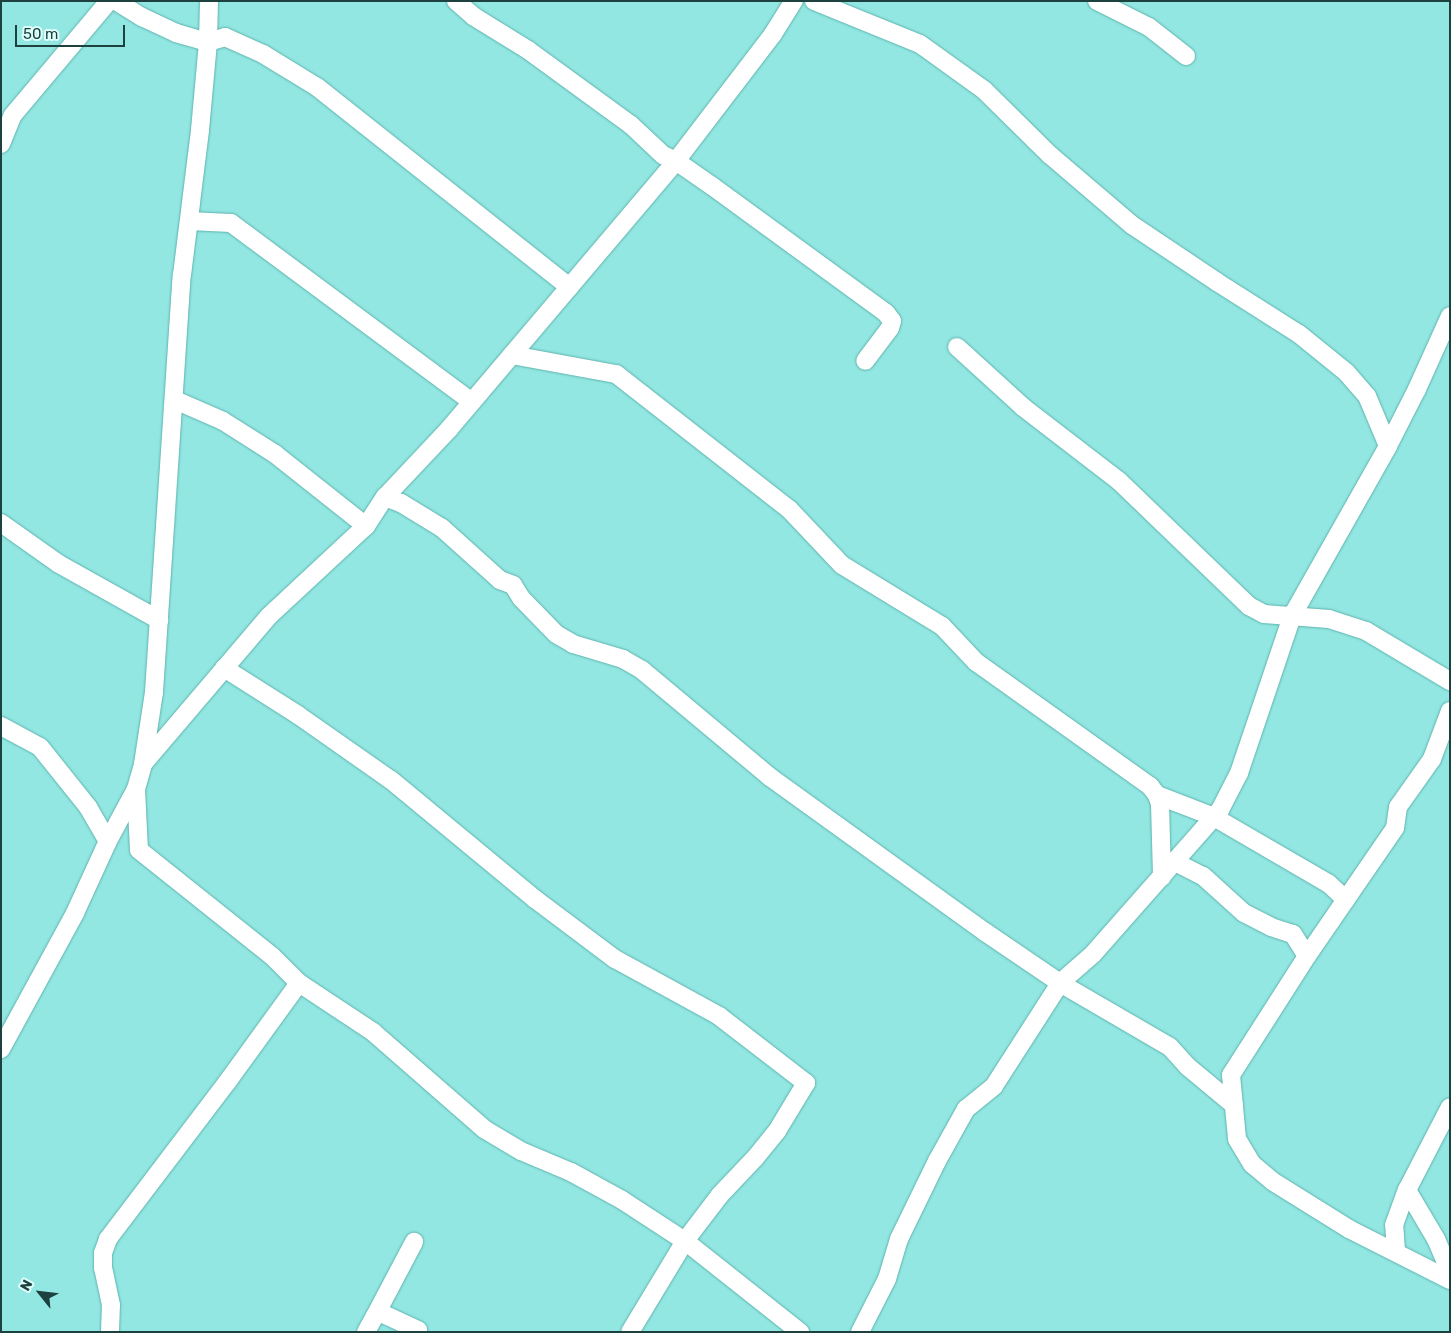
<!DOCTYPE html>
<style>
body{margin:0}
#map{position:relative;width:1451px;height:1333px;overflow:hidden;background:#93e7e2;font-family:Rubik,sans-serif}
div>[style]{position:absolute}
.roads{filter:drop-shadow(0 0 1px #5fb3ae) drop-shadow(0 0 1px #5fb3ae)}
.minor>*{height:18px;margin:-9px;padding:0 9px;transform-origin:9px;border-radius:9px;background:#fff}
span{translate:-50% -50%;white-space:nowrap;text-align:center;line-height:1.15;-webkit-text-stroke:4px #defefb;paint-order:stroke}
.frame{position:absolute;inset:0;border:2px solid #1d413f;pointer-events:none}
.north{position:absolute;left:15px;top:1268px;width:50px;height:50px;-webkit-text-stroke:4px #defefb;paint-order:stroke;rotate:299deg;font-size:14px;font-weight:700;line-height:20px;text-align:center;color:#1d413f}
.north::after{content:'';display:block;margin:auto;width:18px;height:22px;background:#1d413f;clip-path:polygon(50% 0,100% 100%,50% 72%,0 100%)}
.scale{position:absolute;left:15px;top:25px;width:110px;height:22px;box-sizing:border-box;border:2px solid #1d413f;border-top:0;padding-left:6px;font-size:15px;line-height:18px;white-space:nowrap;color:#1d413f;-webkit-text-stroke:4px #defefb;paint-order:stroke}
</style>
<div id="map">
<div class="roads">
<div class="minor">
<div style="left:116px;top:1px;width:31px;rotate:32deg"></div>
<div style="left:142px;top:17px;width:38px;rotate:25deg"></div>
<div style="left:176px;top:33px;width:33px;rotate:16deg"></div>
<div style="left:208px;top:42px;width:18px;rotate:-16deg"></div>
<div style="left:225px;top:37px;width:42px;rotate:24.1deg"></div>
<div style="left:263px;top:54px;width:63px;rotate:31.4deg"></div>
<div style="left:317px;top:87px;width:322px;rotate:38.4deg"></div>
<div style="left:456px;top:1px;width:23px;rotate:41deg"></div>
<div style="left:473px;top:16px;width:65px;rotate:31.7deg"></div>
<div style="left:528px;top:50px;width:127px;rotate:36.1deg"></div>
<div style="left:631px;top:125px;width:44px;rotate:43.2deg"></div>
<div style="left:663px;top:155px;width:14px;rotate:25deg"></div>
<div style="left:676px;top:161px;width:44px;rotate:34.8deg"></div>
<div style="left:712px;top:186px;width:215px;rotate:36.1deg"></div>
<div style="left:886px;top:313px;width:10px;rotate:53deg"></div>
<div style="left:892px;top:321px;width:7px;rotate:106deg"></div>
<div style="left:890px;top:328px;width:41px;rotate:127.1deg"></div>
<div style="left:814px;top:1px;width:114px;rotate:22.1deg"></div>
<div style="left:920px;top:44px;width:79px;rotate:35.7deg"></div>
<div style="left:984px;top:90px;width:93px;rotate:44.6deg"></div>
<div style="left:1050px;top:155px;width:108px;rotate:40.5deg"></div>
<div style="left:1132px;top:225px;width:102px;rotate:33.8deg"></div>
<div style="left:1217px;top:282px;width:97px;rotate:32.4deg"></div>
<div style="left:1299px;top:334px;width:60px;rotate:39deg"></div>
<div style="left:1346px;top:372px;width:32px;rotate:49deg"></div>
<div style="left:1367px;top:396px;width:54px;rotate:67.2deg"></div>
<div style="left:1097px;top:1px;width:58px;rotate:26.6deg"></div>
<div style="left:1149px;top:27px;width:47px;rotate:38.1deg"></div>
<div style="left:1px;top:144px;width:31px;rotate:-68deg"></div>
<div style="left:13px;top:115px;width:149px;rotate:-49.9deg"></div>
<div style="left:189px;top:221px;width:42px;rotate:2.7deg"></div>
<div style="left:231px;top:223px;width:300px;rotate:36.6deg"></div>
<div style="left:957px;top:347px;width:89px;rotate:42.3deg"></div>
<div style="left:1023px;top:407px;width:121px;rotate:37.6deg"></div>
<div style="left:1119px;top:481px;width:180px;rotate:43.9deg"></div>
<div style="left:1249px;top:606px;width:17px;rotate:28deg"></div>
<div style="left:1264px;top:614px;width:65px;rotate:4.4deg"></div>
<div style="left:1329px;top:619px;width:39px;rotate:18deg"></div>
<div style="left:1366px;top:631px;width:98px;rotate:30.8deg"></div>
<div style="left:512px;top:355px;width:106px;rotate:10.4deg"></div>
<div style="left:616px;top:374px;width:219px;rotate:38deg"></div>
<div style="left:789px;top:509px;width:77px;rotate:46.6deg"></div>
<div style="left:842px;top:565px;width:117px;rotate:31.4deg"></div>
<div style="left:942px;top:626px;width:50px;rotate:46.6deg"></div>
<div style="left:976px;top:662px;width:214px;rotate:35.5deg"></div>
<div style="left:1150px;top:786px;width:11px;rotate:52deg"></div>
<div style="left:1157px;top:795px;width:9px;rotate:72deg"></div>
<div style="left:1160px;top:804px;width:73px;rotate:88.4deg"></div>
<div style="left:175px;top:400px;width:52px;rotate:23.6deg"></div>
<div style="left:223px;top:421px;width:62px;rotate:32.4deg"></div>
<div style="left:275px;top:454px;width:116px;rotate:38.4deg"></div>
<div style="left:385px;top:497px;width:17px;rotate:21deg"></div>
<div style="left:401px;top:503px;width:48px;rotate:31.4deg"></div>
<div style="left:442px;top:528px;width:78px;rotate:41.9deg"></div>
<div style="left:500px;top:580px;width:14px;rotate:21deg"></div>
<div style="left:513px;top:585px;width:15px;rotate:58deg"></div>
<div style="left:521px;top:598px;width:50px;rotate:45.8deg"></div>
<div style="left:556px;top:634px;width:20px;rotate:30deg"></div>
<div style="left:573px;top:644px;width:52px;rotate:16.7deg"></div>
<div style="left:623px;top:659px;width:22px;rotate:30deg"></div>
<div style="left:642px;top:670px;width:167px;rotate:39.9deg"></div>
<div style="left:770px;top:777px;width:265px;rotate:35.8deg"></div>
<div style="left:985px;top:932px;width:91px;rotate:34.2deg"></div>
<div style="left:1060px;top:983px;width:44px;rotate:-41.3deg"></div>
<div style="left:1093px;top:954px;width:192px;rotate:-48.6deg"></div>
<div style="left:1220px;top:810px;width:42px;rotate:-62.8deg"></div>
<div style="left:1239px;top:773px;width:166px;rotate:-71.3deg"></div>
<div style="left:1292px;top:616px;width:195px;rotate:-60.5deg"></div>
<div style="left:1388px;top:446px;width:64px;rotate:-63deg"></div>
<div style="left:1417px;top:389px;width:80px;rotate:-65.7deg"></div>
<div style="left:1px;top:523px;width:71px;rotate:35.3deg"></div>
<div style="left:59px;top:564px;width:115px;rotate:29.2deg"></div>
<div style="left:224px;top:668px;width:88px;rotate:32.4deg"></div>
<div style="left:298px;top:715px;width:113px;rotate:35deg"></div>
<div style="left:391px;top:780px;width:187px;rotate:39.6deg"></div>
<div style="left:535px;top:899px;width:100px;rotate:36.9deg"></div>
<div style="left:615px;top:959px;width:119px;rotate:28.7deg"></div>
<div style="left:719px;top:1016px;width:110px;rotate:37.6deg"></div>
<div style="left:806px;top:1083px;width:56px;rotate:121.1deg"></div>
<div style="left:777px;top:1131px;width:35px;rotate:129deg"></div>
<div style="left:755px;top:1158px;width:51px;rotate:133.4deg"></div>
<div style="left:720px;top:1195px;width:58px;rotate:127.3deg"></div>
<div style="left:685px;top:1241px;width:106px;rotate:121.1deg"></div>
<div style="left:1450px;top:711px;width:51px;rotate:110.6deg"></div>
<div style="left:1432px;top:759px;width:59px;rotate:125.3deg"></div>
<div style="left:1398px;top:807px;width:21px;rotate:98deg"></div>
<div style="left:1395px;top:828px;width:155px;rotate:124.5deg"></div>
<div style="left:1307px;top:956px;width:141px;rotate:122.6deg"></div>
<div style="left:1231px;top:1075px;width:64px;rotate:84.6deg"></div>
<div style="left:1237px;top:1139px;width:29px;rotate:59deg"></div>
<div style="left:1252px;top:1164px;width:26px;rotate:40deg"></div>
<div style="left:1272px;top:1181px;width:91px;rotate:31.9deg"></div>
<div style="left:1349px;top:1229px;width:113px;rotate:26.8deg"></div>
<div style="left:1px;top:726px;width:44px;rotate:28.3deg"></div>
<div style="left:40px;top:747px;width:77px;rotate:51.3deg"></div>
<div style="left:88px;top:807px;width:39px;rotate:60deg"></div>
<div style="left:143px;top:764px;width:194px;rotate:-49.6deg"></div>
<div style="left:269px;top:616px;width:132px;rotate:-42.9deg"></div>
<div style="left:366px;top:526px;width:35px;rotate:-57deg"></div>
<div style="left:385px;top:497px;width:93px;rotate:-46.7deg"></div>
<div style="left:449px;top:429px;width:351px;rotate:-49.7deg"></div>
<div style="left:676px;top:161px;width:160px;rotate:-52.6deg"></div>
<div style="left:773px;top:34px;width:39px;rotate:-58deg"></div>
<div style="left:136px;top:789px;width:61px;rotate:87.2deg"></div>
<div style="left:139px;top:850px;width:170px;rotate:38.6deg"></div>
<div style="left:272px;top:956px;width:38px;rotate:45deg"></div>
<div style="left:299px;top:983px;width:89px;rotate:33.5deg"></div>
<div style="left:373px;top:1032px;width:147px;rotate:41.1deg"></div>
<div style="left:484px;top:1129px;width:43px;rotate:30.7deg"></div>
<div style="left:521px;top:1151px;width:54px;rotate:22.8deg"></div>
<div style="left:571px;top:1172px;width:58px;rotate:28.8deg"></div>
<div style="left:622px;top:1200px;width:75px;rotate:33.1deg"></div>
<div style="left:685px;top:1241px;width:147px;rotate:38.4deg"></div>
<div style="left:1157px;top:795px;width:61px;rotate:21.1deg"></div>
<div style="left:1214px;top:817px;width:133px;rotate:30.2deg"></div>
<div style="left:1329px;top:884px;width:23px;rotate:43deg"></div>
<div style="left:1175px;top:862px;width:31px;rotate:27deg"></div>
<div style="left:1203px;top:876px;width:55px;rotate:42.1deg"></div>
<div style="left:1244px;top:913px;width:30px;rotate:27deg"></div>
<div style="left:1271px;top:927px;width:23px;rotate:18deg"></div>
<div style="left:1293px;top:934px;width:26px;rotate:58deg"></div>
<div style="left:1px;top:1049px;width:155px;rotate:-61.4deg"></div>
<div style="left:75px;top:913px;width:79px;rotate:-65.4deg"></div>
<div style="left:108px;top:841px;width:59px;rotate:-61.7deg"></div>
<div style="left:136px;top:789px;width:26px;rotate:-74deg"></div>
<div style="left:143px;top:764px;width:73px;rotate:-81.3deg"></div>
<div style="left:154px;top:692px;width:418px;rotate:-86.2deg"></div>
<div style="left:182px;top:275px;width:146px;rotate:-82.9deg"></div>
<div style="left:200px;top:130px;width:88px;rotate:-84.8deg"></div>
<div style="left:208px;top:42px;width:41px;rotate:-88.6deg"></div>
<div style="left:1407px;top:1190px;width:57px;rotate:59.4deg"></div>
<div style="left:1436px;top:1239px;width:36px;rotate:67deg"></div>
<div style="left:1396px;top:1251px;width:26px;rotate:-94deg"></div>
<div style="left:1394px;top:1225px;width:37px;rotate:-70deg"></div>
<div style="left:1407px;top:1190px;width:93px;rotate:-62.6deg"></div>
<div style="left:375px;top:1316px;width:84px;rotate:-62.2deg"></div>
<div style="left:110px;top:1332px;width:27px;rotate:-88deg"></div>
<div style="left:111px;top:1305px;width:38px;rotate:-102deg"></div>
<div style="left:103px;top:1268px;width:15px;rotate:-90deg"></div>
<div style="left:103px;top:1253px;width:15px;rotate:-70deg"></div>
<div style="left:108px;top:1239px;width:198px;rotate:-52.8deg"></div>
<div style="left:228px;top:1081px;width:121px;rotate:-54.1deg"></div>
<div style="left:366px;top:1332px;width:18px;rotate:-61deg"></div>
<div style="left:375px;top:1316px;width:7px;rotate:-27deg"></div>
<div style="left:381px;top:1313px;width:41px;rotate:24.7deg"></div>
<div style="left:860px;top:1332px;width:59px;rotate:-63deg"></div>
<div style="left:887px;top:1279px;width:42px;rotate:-73.3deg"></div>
<div style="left:899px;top:1239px;width:87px;rotate:-64deg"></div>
<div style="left:937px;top:1161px;width:60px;rotate:-60.9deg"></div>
<div style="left:966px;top:1109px;width:36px;rotate:-39deg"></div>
<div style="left:994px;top:1086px;width:122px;rotate:-57.3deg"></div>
<div style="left:1060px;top:983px;width:127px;rotate:30.2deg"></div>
<div style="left:1170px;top:1047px;width:25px;rotate:48deg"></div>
<div style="left:1187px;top:1066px;width:61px;rotate:39.7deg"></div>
</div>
</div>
<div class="frame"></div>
<div class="north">N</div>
<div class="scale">50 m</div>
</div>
